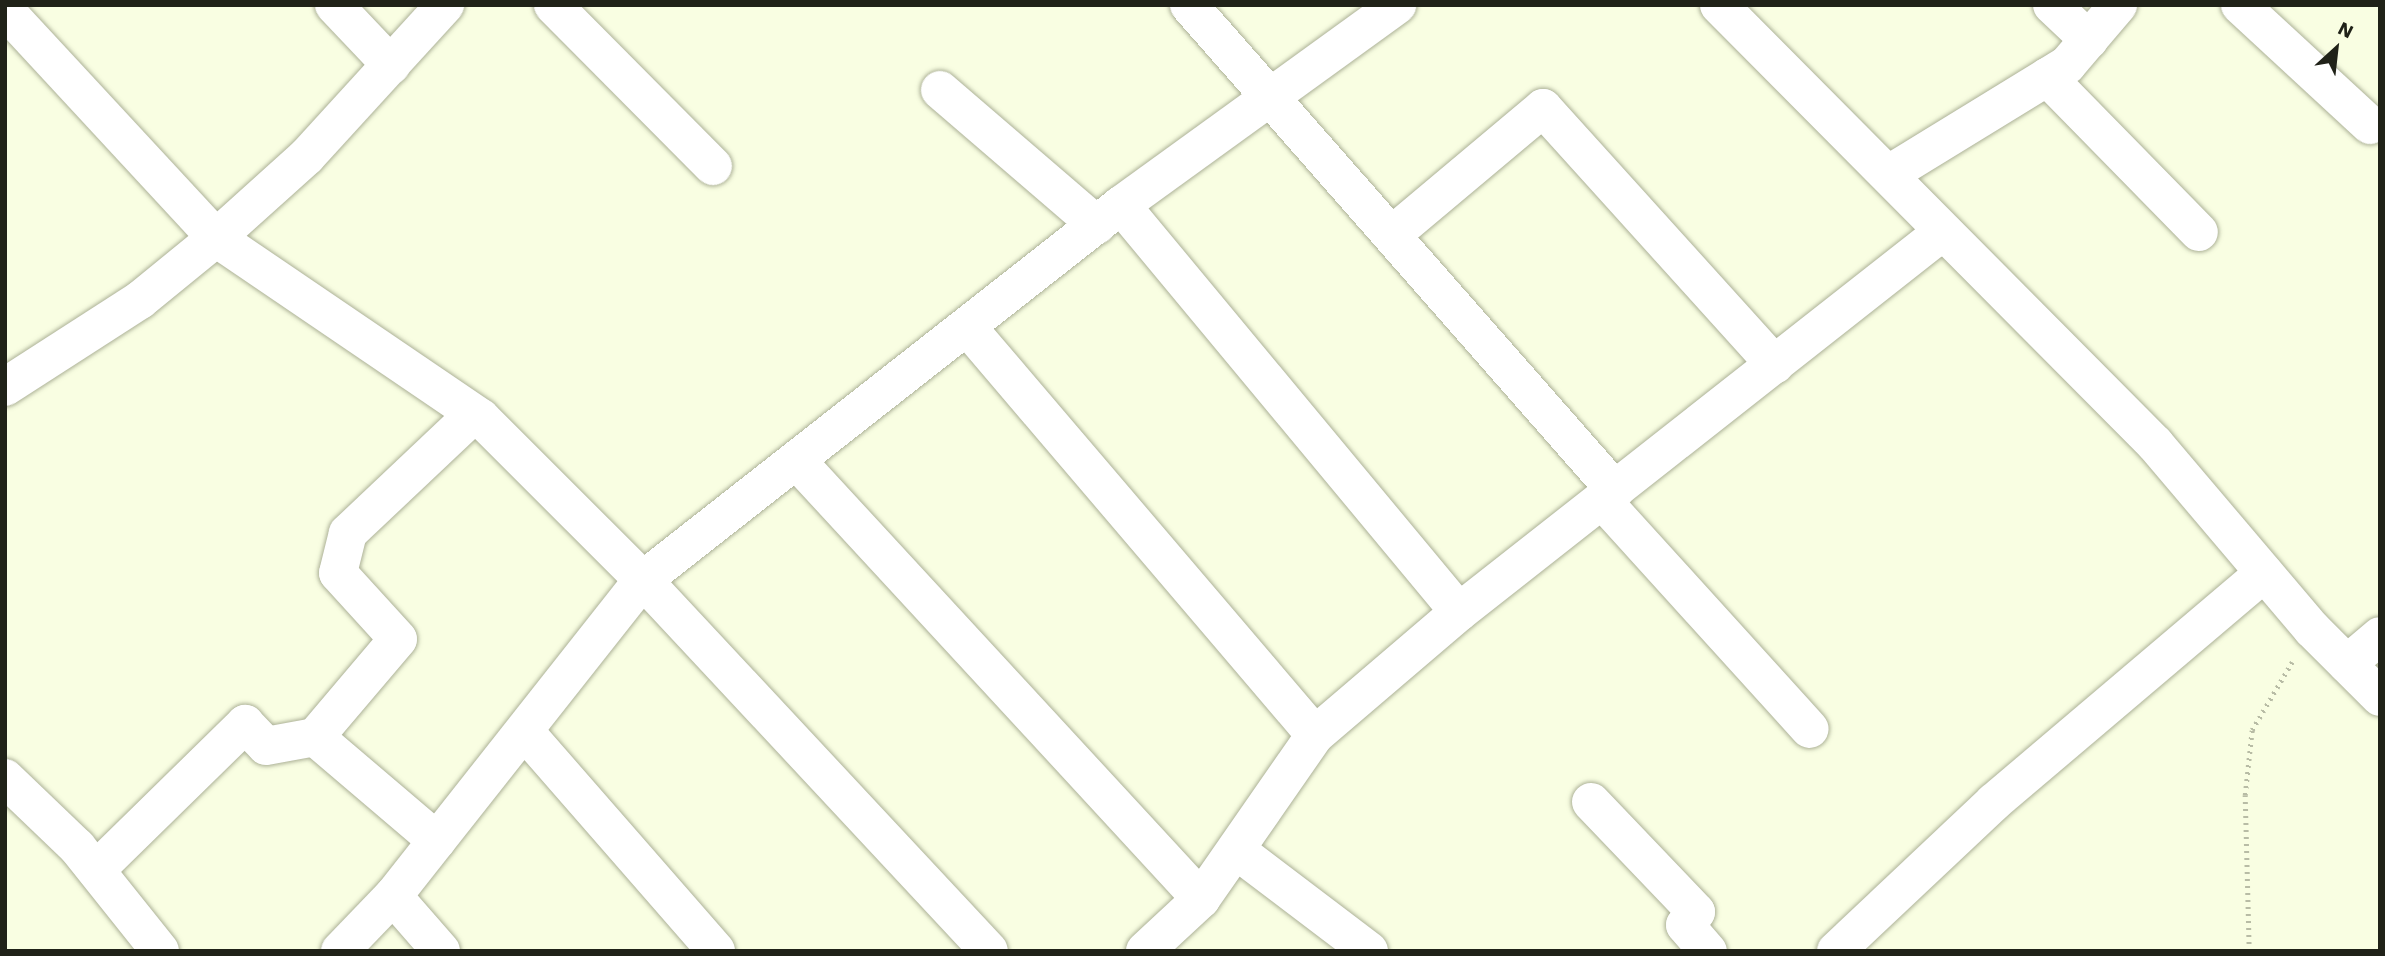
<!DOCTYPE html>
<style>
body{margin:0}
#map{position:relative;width:2385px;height:956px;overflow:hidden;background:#f9fee2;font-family:"Work Sans",sans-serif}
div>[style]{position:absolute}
.path>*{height:4.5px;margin-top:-2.25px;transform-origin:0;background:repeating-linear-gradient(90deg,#b8bca5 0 2px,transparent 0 7px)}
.roads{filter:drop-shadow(0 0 2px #acb197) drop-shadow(0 0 2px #acb197)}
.minor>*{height:38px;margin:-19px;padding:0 19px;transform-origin:19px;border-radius:19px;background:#fff}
span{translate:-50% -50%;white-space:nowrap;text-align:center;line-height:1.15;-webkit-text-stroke:5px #f9fee2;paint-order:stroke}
.frame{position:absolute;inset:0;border:7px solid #202218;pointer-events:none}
.north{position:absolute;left:2301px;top:14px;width:70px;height:70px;-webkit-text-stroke:5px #f9fee2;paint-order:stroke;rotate:27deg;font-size:19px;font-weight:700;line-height:28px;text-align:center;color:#202218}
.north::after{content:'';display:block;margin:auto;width:24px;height:32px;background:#202218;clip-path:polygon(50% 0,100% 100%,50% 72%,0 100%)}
</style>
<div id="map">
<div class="path">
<div style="left:2249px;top:951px;width:156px;rotate:-91.5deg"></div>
<div style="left:2245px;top:795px;width:65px;rotate:-83.9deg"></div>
<div style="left:2252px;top:730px;width:79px;rotate:-59.5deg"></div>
</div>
<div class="roads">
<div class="minor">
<div style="left:334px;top:5px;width:83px;rotate:46.5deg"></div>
<div style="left:553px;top:5px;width:227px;rotate:45.2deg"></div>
<div style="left:1189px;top:5px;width:646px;rotate:48.71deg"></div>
<div style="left:1719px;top:5px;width:619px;rotate:45.2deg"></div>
<div style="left:2155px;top:444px;width:243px;rotate:49.7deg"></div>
<div style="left:2312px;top:629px;width:96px;rotate:45deg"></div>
<div style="left:2052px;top:5px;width:51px;rotate:43.4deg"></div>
<div style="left:2240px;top:5px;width:177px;rotate:42.7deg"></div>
<div style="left:5px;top:10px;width:311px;rotate:47.2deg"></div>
<div style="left:216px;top:238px;width:320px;rotate:34.2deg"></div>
<div style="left:481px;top:418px;width:229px;rotate:45deg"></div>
<div style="left:643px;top:580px;width:507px;rotate:47deg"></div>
<div style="left:2047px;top:77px;width:217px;rotate:45.6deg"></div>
<div style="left:940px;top:90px;width:207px;rotate:40.7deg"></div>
<div style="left:1889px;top:174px;width:209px;rotate:-31.5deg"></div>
<div style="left:2067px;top:65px;width:79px;rotate:-49.6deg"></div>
<div style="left:1121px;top:205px;width:529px;rotate:50.29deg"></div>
<div style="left:1393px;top:234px;width:196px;rotate:-40deg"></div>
<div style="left:1543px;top:108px;width:346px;rotate:47.9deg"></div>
<div style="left:969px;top:329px;width:533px;rotate:49.56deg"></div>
<div style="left:5px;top:387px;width:161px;rotate:-32.8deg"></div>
<div style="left:140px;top:300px;width:98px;rotate:-39.2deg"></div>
<div style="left:216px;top:238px;width:122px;rotate:-42deg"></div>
<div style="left:307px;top:156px;width:205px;rotate:-47.6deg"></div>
<div style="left:797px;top:461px;width:596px;rotate:47.31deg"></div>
<div style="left:1602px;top:500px;width:309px;rotate:47.8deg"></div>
<div style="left:2347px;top:664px;width:43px;rotate:-40.3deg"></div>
<div style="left:526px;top:733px;width:289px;rotate:48.9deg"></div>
<div style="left:315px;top:737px;width:160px;rotate:40.4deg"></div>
<div style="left:5px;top:778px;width:100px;rotate:43.8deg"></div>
<div style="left:77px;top:847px;width:133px;rotate:51.4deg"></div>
<div style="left:1591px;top:802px;width:152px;rotate:46.3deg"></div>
<div style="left:1696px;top:912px;width:17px;rotate:130deg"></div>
<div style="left:1685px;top:925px;width:35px;rotate:49deg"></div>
<div style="left:1236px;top:850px;width:167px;rotate:37.2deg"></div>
<div style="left:96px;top:870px;width:209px;rotate:-44.4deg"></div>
<div style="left:245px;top:724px;width:30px;rotate:46deg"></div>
<div style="left:266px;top:746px;width:50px;rotate:-10.4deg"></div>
<div style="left:315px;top:737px;width:128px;rotate:-49.7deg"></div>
<div style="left:398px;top:639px;width:89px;rotate:-132.3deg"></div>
<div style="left:338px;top:573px;width:41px;rotate:-76deg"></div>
<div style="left:348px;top:533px;width:173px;rotate:-43.4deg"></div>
<div style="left:393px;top:896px;width:73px;rotate:48.9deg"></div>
<div style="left:340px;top:951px;width:76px;rotate:-46.1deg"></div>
<div style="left:393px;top:896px;width:403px;rotate:-51.7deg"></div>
<div style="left:643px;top:580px;width:608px;rotate:-38.11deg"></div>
<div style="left:1121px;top:205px;width:341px;rotate:-35.9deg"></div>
<div style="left:1145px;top:951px;width:76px;rotate:-42.9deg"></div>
<div style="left:1201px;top:899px;width:200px;rotate:-55.2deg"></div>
<div style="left:1315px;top:735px;width:189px;rotate:-40.5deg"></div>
<div style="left:1459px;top:612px;width:613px;rotate:-38.18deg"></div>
<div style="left:1836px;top:951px;width:217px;rotate:-43.3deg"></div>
<div style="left:1994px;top:802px;width:354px;rotate:-40.3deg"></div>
</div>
</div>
<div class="frame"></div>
<div class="north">N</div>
</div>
